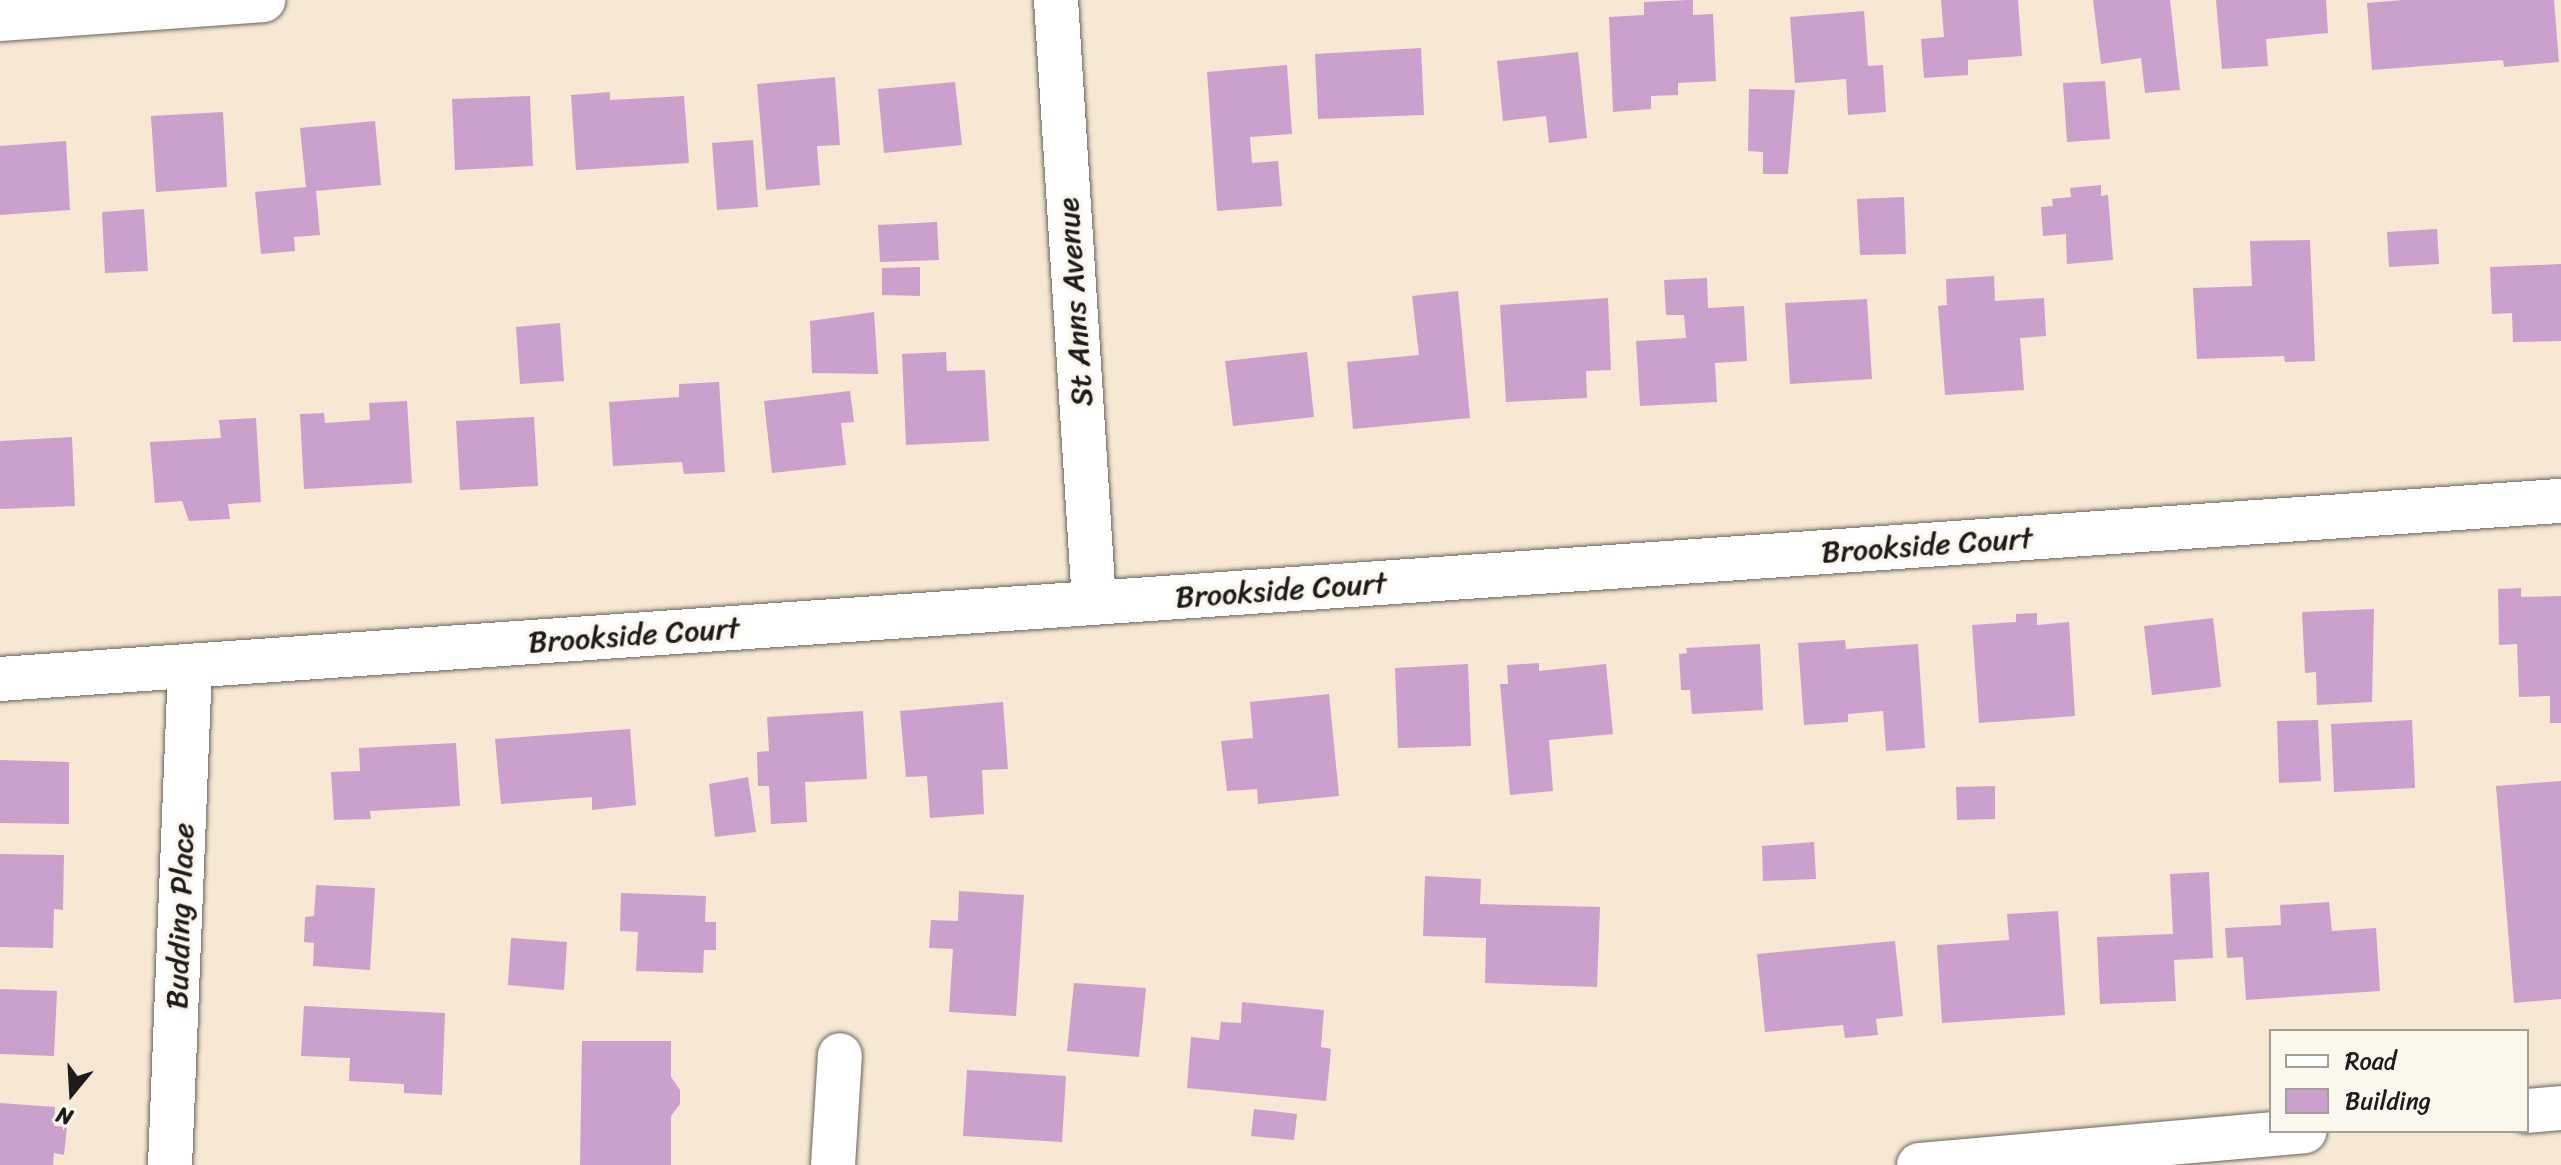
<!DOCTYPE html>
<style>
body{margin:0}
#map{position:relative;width:2561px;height:1165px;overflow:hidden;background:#f6e8d2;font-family:Sriracha,sans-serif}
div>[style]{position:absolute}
.building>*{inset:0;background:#cca0cd}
.roads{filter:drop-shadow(0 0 2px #68635c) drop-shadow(0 0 2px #68635c)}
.street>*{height:44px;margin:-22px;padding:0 22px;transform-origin:22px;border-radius:22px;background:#fff}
span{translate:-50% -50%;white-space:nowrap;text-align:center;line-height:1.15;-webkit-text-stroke:7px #fbf7ec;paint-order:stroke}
.street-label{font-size:30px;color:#1c1c1c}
.legend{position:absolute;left:2269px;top:1029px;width:260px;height:104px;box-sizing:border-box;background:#fbf7ec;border:2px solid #a29f99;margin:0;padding:10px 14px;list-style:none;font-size:24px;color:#1c1c1c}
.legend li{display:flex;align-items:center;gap:16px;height:40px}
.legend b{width:40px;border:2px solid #a29f99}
.north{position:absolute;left:32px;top:1053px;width:80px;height:80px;-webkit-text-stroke:6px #fbf7ec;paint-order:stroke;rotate:198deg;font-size:22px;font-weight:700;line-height:32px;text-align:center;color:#1c1c1c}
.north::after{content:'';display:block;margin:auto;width:28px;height:36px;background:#1c1c1c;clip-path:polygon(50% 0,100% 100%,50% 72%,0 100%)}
</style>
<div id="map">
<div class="building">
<div style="clip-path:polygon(1688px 0,1693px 0,1693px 15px,1713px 14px,1716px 81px,1678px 83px,1678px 95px,1651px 96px,1651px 109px,1613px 112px,1609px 17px,1644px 15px,1644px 2px)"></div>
<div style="clip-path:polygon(1941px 0,2018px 0,2022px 56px,1968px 60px,1968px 75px,1924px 78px,1921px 39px,1944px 37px)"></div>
<div style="clip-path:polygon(2093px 0,2170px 0,2180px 90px,2145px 93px,2141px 58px,2101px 64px)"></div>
<div style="clip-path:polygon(2216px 0,2326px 0,2328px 33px,2266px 39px,2268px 66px,2222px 69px)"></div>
<div style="clip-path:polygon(2403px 0,2554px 0,2559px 62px,2504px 67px,2503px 60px,2372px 70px,2367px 3px)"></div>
<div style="clip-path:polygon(1864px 11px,1868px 66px,1883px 65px,1886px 112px,1848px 115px,1846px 79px,1795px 83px,1790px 17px)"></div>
<div style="clip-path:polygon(1421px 48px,1424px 115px,1318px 119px,1315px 54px)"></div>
<div style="clip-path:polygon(1578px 52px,1587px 138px,1549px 143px,1546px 116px,1503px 121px,1497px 61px)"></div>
<div style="clip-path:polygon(1287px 65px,1292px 134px,1250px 137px,1252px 163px,1278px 161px,1282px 206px,1217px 211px,1207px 72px)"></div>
<div style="clip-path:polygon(835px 77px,840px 145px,817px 146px,820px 185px,766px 190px,757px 84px)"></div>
<div style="clip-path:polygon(2105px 81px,2110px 139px,2067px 142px,2063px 83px)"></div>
<div style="clip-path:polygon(955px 82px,962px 145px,884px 153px,878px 89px)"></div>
<div style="clip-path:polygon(1749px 89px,1795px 90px,1788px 174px,1763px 174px,1763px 152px,1748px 151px)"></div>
<div style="clip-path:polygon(610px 92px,610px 100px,684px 96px,689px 163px,576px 170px,571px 95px)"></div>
<div style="clip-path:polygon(530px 96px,533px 166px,455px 170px,452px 99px)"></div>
<div style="clip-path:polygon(223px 112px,227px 187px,156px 192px,151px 116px)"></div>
<div style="clip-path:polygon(375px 121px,381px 185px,316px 191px,320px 235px,294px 237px,295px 251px,261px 254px,255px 192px,306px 187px,300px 128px)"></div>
<div style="clip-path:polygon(753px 140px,758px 207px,717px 210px,712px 143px)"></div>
<div style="clip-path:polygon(66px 141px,70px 210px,0 215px,0 146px)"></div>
<div style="clip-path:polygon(2101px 185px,2101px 196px,2108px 195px,2113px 260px,2067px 264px,2066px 234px,2043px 236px,2041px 207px,2053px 206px,2052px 199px,2071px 197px,2070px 188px)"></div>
<div style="clip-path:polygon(1904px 197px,1906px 254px,1860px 255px,1857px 199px)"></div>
<div style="clip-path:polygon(144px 209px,148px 271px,105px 273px,102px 212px)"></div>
<div style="clip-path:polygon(937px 222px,939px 260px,880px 262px,878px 225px)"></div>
<div style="clip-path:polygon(2437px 229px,2439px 264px,2389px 267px,2387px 232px)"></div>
<div style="clip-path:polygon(2310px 240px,2315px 361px,2285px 362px,2284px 356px,2197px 359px,2193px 288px,2252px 286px,2250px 241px)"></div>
<div style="clip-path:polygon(2561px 264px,2561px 341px,2513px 342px,2512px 313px,2492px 314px,2490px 267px)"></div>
<div style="clip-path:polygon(920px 267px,920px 296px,882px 295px,882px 268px)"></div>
<div style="clip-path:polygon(1994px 276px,1995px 301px,2044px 298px,2046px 336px,2020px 338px,2024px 390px,1945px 395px,1938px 306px,1947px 305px,1946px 279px)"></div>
<div style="clip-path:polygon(1707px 278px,1708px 308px,1744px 306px,1747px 361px,1715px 363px,1717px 402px,1640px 406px,1636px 341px,1686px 338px,1684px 315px,1666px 315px,1664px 280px)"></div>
<div style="clip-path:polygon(1458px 291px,1470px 418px,1353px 429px,1347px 362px,1419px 355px,1412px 296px)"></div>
<div style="clip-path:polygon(1608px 298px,1611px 370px,1586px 371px,1587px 398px,1506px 402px,1500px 305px)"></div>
<div style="clip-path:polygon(1867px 299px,1872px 379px,1790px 384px,1785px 303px)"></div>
<div style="clip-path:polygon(874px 312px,878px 374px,812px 373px,810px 321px)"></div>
<div style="clip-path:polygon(560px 323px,564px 381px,520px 384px,516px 327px)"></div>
<div style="clip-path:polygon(946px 352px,947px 371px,985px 370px,989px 441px,906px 445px,902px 354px)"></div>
<div style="clip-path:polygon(1307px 352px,1314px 417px,1233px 426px,1225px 361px)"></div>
<div style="clip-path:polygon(719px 382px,725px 472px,684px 474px,682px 462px,613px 466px,609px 402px,679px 397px,679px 384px)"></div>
<div style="clip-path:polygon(850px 391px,854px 422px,841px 423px,846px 465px,772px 473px,764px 401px)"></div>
<div style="clip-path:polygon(407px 401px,412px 483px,304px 489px,300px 414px,324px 413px,325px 423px,370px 420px,369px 403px)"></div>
<div style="clip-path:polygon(534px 417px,538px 486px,460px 490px,456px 421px)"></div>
<div style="clip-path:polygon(256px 418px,261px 502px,228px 504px,230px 519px,189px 521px,182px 501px,155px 503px,150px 442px,221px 438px,219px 420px)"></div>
<div style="clip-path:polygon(72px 437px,75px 506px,0 509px,0 441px)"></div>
<div style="clip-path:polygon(2521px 588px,2521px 597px,2561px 596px,2561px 723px,2550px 723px,2550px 696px,2519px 697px,2517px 644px,2499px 645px,2498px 589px)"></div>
<div style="clip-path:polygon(2374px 609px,2372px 702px,2317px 705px,2316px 672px,2305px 673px,2302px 612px)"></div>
<div style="clip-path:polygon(2037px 613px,2037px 625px,2069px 622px,2075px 716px,1979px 723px,1972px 625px,2016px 622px,2016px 614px)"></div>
<div style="clip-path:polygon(2213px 618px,2221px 687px,2152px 695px,2144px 626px)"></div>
<div style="clip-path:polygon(1845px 640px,1846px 649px,1918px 644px,1925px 748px,1886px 751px,1883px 711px,1848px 714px,1848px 722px,1804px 725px,1798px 643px)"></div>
<div style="clip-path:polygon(1760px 644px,1763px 710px,1692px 714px,1690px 690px,1681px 690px,1679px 654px,1687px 653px,1686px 648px)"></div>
<div style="clip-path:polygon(1539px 663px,1539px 671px,1606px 664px,1613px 734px,1549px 740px,1553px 791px,1510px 795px,1500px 684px,1508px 684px,1507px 665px)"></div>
<div style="clip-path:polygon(1468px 664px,1471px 746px,1398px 748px,1395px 668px)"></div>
<div style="clip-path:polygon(1329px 694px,1339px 796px,1258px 804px,1257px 789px,1227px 791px,1221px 741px,1253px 738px,1250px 702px)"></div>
<div style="clip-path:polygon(1003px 702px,1008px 769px,982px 770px,984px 814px,930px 818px,927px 776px,906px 777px,900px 711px)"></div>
<div style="clip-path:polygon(863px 711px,867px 779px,805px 782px,807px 822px,771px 824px,769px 786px,758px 786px,757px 752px,769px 751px,767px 717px)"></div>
<div style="clip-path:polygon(2318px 720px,2321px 781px,2279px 783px,2277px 721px)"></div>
<div style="clip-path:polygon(2412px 720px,2415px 788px,2334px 792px,2331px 724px)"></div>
<div style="clip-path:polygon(630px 729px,636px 805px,592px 810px,592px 797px,501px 804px,495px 739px)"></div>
<div style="clip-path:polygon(456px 743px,460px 806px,370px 811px,371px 819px,334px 820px,331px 772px,360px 771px,359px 748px)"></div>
<div style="clip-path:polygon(0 760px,69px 762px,69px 824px,0 823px)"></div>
<div style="clip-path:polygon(748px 777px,756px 832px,715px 837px,709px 784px)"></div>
<div style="clip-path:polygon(2561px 781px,2561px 999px,2514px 1003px,2496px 786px)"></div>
<div style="clip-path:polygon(1995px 786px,1995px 819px,1957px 820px,1956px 787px)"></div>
<div style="clip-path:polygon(1814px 842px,1816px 879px,1763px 881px,1762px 846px)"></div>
<div style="clip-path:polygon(0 854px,64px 855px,63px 910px,54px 909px,53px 948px,0 947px)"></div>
<div style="clip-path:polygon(2209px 872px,2213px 958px,2174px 960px,2176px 1001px,2100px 1004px,2097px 937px,2173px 934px,2170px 874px)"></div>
<div style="clip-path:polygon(1425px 876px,1481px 879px,1480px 904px,1600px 907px,1597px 987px,1485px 983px,1486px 938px,1423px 936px)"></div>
<div style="clip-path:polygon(316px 885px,375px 888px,370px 970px,313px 966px,314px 943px,304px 942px,305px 917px,314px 916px)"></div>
<div style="clip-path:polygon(959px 891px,1024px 895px,1016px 1016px,949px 1012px,953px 949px,929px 948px,931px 920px,958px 921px)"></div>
<div style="clip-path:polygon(621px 893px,706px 896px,705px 922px,716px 922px,716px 950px,704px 950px,703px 973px,636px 971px,638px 932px,620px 931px)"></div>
<div style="clip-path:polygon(2329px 902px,2332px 931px,2376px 928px,2380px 991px,2246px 1000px,2243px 957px,2227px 958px,2225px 928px,2281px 925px,2280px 905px)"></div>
<div style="clip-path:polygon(2058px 911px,2065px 1015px,1942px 1023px,1937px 945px,2009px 940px,2007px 914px)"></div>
<div style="clip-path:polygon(511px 938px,567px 942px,564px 990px,508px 985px)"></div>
<div style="clip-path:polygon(1895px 941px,1903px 1016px,1876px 1019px,1878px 1035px,1845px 1038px,1843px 1025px,1765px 1032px,1757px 954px)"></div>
<div style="clip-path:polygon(1074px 983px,1146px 988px,1139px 1057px,1067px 1051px)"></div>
<div style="clip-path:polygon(0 989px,57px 991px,54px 1056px,0 1054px)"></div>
<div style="clip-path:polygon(1242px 1002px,1324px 1010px,1321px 1047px,1331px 1049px,1326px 1101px,1187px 1088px,1191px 1037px,1219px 1040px,1221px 1022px,1241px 1023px)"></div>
<div style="clip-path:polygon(304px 1006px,445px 1013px,442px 1095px,404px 1093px,404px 1084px,349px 1081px,350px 1058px,301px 1056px)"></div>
<div style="clip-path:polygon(582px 1041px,671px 1041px,671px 1077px,680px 1090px,680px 1104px,671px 1116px,671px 1165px,580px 1165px)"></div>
<div style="clip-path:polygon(967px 1070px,1066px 1076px,1062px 1142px,963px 1136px)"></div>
<div style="clip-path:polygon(0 1103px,55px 1107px,54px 1126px,67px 1127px,64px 1155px,54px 1153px,53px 1165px,0 1165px)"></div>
<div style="clip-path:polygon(1254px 1109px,1297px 1114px,1294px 1140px,1251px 1136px)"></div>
</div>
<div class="roads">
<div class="street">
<div style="left:1056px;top:0;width:604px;rotate:86.39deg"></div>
<div style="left:0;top:19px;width:264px;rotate:-4.1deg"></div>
<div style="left:0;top:679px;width:2567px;rotate:-3.98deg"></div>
<div style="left:2527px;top:1111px;width:34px;rotate:-5deg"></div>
<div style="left:170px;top:1165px;width:499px;rotate:-87.7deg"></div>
<div style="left:833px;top:1165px;width:110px;rotate:-86.4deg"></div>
<div style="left:1919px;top:1165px;width:387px;rotate:-5deg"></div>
</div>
</div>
<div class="street-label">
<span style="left:1075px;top:302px;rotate:-94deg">St Anns Avenue</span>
<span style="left:1927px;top:545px;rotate:-4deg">Brookside Court</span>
<span style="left:1281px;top:590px;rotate:-4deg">Brookside Court</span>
<span style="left:634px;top:635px;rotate:-4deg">Brookside Court</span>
<span style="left:180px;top:916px;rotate:-88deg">Budding Place</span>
</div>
<ul class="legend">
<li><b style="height:10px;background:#fff"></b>Road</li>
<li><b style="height:22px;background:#cca0cd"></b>Building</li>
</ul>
<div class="north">N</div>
</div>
